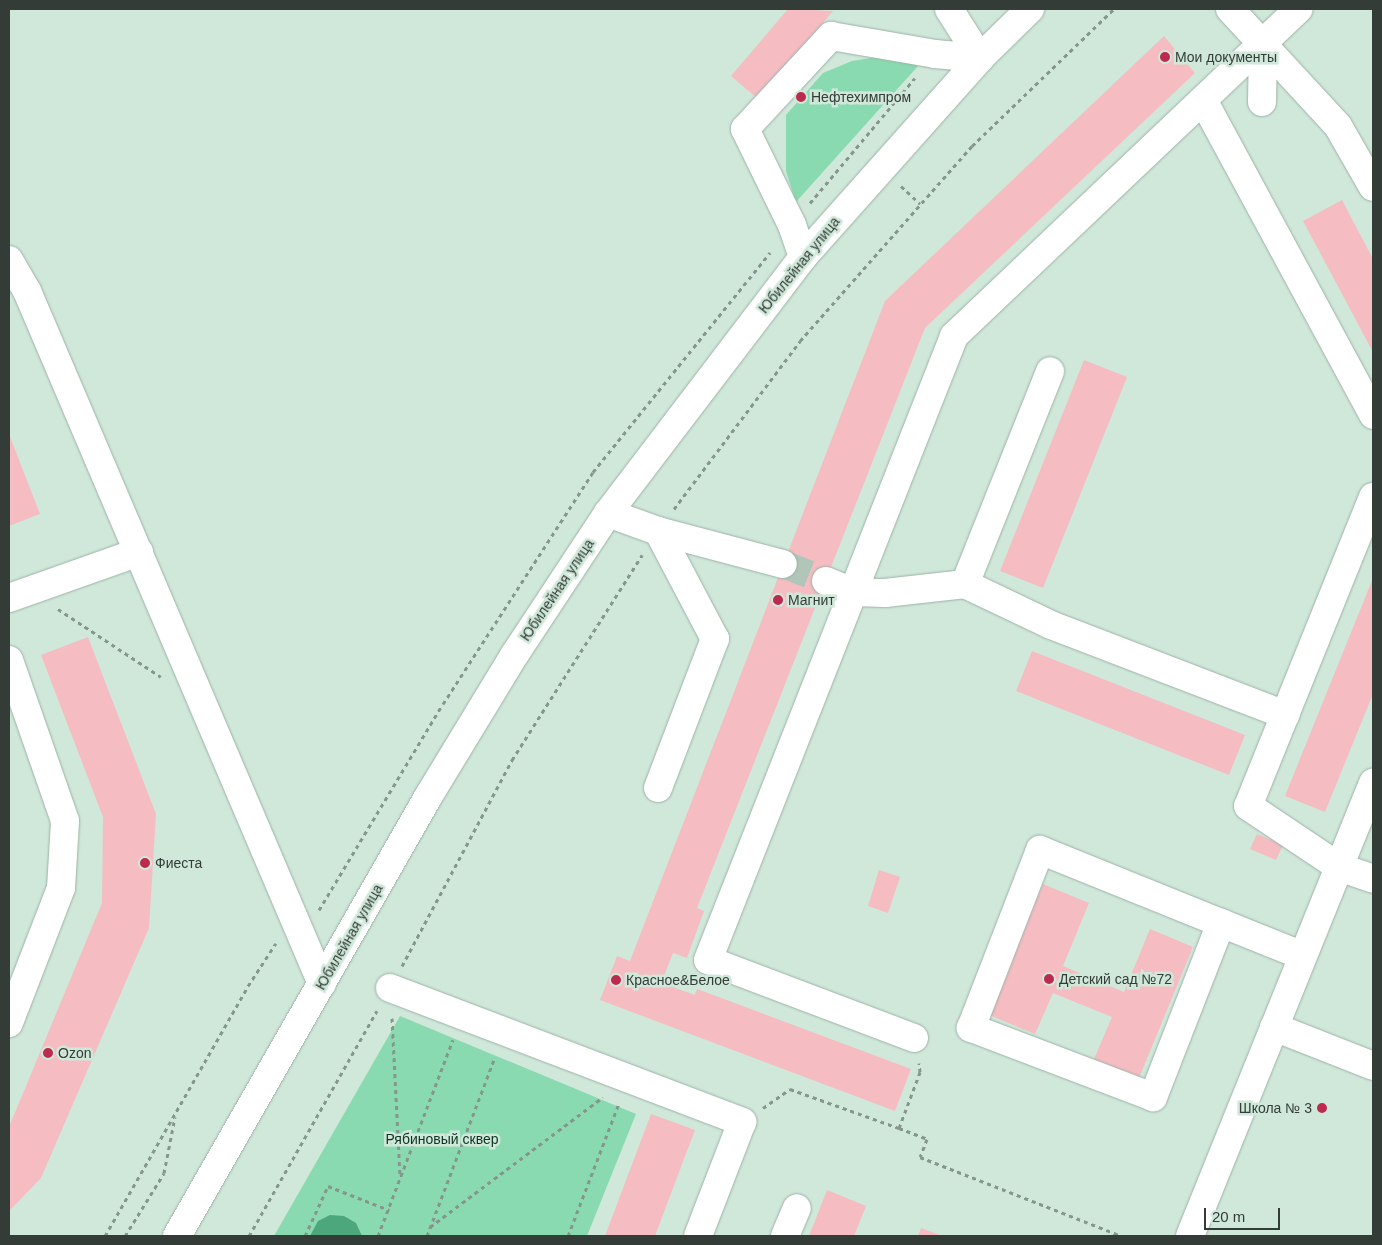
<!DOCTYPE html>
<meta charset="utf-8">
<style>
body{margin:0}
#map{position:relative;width:1382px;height:1245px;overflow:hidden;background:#d0e8da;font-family:Arial,sans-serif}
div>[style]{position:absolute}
.green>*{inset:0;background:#89dab0}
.water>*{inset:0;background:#4da77c}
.building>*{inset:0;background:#f5bcc2}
.minor-tunnel>*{height:28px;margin-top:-14px;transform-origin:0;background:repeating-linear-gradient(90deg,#b1c6b9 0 28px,transparent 0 42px)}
.path>*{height:3px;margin-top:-1.5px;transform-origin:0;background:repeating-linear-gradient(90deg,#85968c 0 4px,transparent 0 8px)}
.roads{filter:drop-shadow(0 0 1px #9bb2a5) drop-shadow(0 0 1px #9bb2a5)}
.minor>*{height:28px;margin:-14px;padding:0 14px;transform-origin:14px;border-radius:14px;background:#fff}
.major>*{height:28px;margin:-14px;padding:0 14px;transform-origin:14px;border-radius:14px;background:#fff}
.dots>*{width:14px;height:14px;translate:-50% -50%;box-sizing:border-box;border:2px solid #d0e8da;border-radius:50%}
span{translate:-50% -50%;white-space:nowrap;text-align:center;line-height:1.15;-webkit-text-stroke:5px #d0e8da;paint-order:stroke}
.poi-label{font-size:14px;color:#333c37}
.left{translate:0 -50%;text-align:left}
.right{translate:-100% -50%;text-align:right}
.street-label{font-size:14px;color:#333c37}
.park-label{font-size:14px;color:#0b3321}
.frame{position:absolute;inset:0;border:10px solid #333c37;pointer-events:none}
.scale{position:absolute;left:1204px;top:1208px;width:76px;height:22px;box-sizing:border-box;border:2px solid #333c37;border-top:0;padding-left:6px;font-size:15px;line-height:18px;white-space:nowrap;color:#333c37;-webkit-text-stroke:4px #d0e8da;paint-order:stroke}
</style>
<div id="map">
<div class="green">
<div style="clip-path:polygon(877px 57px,907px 61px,918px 66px,796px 202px,786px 171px,786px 115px,823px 73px,852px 61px)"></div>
<div style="clip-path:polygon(400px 1016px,636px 1114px,587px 1236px,274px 1236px)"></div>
</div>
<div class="water">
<div style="clip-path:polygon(330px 1215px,344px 1216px,356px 1223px,362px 1236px,310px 1236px,318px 1221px)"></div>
</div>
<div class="building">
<div style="clip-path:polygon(788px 9px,833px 11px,758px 99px,731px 76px)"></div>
<div style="clip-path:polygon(1164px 36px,1195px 73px,925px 328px,697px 908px,704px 911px,687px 958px,673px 953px,661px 983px,695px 995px,697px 989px,911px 1069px,895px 1111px,600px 1000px,617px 956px,630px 961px,885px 301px)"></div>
<div style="clip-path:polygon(1342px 200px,1373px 259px,1373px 352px,1303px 221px)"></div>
<div style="clip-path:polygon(1084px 360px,1127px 377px,1043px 588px,1000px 571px)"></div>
<div style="clip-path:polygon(9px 434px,40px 514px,9px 526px)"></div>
<div style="clip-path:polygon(1373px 578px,1373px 694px,1325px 812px,1285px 796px)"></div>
<div style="clip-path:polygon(88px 637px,156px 814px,149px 928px,41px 1178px,9px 1211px,9px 1127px,102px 903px,103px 817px,41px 655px)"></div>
<div style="clip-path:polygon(1032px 651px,1245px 735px,1229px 775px,1016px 691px)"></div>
<div style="clip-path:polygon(1257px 834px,1283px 845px,1276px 860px,1250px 849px)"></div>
<div style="clip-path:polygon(879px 870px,900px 877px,888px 913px,868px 906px)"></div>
<div style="clip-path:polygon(1043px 884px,1089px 903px,1063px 966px,1124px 992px,1150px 929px,1193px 947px,1139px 1078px,1094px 1059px,1112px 1017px,1053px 993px,1035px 1034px,989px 1015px)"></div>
<div style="clip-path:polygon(651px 1114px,695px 1130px,655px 1236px,605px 1236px)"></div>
<div style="clip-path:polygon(827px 1190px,866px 1206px,854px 1236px,809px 1236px)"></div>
<div style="clip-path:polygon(921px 1228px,942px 1236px,918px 1236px)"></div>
</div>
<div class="minor-tunnel">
<div style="left:783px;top:564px;width:46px;rotate:21.6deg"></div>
</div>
<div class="path">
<div style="left:901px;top:186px;width:26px;rotate:43deg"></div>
<div style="left:810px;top:203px;width:163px;rotate:-50deg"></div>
<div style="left:674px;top:509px;width:210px;rotate:-53.1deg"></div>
<div style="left:800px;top:341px;width:260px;rotate:-48.6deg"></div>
<div style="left:972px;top:146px;width:197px;rotate:-44deg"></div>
<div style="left:58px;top:609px;width:123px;rotate:33.4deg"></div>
<div style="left:319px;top:910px;width:240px;rotate:-59deg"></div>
<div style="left:443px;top:704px;width:276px;rotate:-57.1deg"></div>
<div style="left:593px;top:472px;width:282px;rotate:-51.1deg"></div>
<div style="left:402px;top:966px;width:234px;rotate:-61.9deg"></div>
<div style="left:512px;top:760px;width:243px;rotate:-57.6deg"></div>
<div style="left:392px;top:1018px;width:158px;rotate:87.1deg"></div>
<div style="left:763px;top:1108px;width:33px;rotate:-35deg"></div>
<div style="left:790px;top:1089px;width:116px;rotate:19.7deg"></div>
<div style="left:899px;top:1128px;width:60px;rotate:-69.4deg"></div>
<div style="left:920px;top:1072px;width:9px;rotate:-96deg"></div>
<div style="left:899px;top:1128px;width:30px;rotate:21deg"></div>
<div style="left:927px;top:1139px;width:19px;rotate:111deg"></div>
<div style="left:920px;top:1157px;width:217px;rotate:21.4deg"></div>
<div style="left:430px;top:1227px;width:216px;rotate:-36.9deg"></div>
<div style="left:105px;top:1236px;width:288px;rotate:-60.2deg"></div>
<div style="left:248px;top:986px;width:51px;rotate:-56.9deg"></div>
<div style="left:125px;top:1236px;width:74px;rotate:-58.2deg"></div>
<div style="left:164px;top:1173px;width:57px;rotate:-78.9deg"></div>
<div style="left:249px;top:1236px;width:259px;rotate:-60.4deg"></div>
<div style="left:305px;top:1236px;width:55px;rotate:-65.3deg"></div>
<div style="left:328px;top:1186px;width:66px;rotate:21.5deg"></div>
<div style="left:378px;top:1236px;width:210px;rotate:-69.1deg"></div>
<div style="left:427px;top:1236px;width:191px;rotate:-69.2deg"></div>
<div style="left:568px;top:1236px;width:142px;rotate:-69deg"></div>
</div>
<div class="roads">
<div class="minor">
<div style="left:949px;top:9px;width:58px;rotate:57.7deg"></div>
<div style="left:1230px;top:9px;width:159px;rotate:47.3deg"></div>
<div style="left:1338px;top:126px;width:70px;rotate:60.2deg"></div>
<div style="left:1203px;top:100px;width:358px;rotate:61.6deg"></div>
<div style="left:1262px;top:102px;width:59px;rotate:-89deg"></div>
<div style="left:803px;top:257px;width:34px;rotate:-109deg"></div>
<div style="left:792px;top:225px;width:107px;rotate:-116.1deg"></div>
<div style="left:745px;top:129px;width:127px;rotate:-47.2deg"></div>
<div style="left:831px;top:36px;width:106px;rotate:9.8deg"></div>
<div style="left:935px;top:54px;width:45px;rotate:5.1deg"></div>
<div style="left:9px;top:260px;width:36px;rotate:60deg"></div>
<div style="left:27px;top:291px;width:753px;rotate:66.94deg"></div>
<div style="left:1373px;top:497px;width:333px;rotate:112deg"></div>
<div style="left:1248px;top:806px;width:110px;rotate:33.8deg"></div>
<div style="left:1339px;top:867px;width:36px;rotate:19deg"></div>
<div style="left:608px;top:513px;width:53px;rotate:19.8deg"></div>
<div style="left:658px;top:531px;width:129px;rotate:14.8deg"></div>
<div style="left:826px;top:581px;width:29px;rotate:22deg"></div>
<div style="left:853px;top:592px;width:32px;rotate:2deg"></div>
<div style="left:885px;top:593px;width:81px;rotate:-6.4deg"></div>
<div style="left:965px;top:584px;width:95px;rotate:25.5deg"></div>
<div style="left:1051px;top:625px;width:251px;rotate:21deg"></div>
<div style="left:965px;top:584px;width:229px;rotate:-68.2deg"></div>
<div style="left:9px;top:598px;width:138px;rotate:-19.5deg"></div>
<div style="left:9px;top:660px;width:170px;rotate:70.8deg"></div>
<div style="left:65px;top:821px;width:67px;rotate:93.4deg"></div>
<div style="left:61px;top:888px;width:145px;rotate:111.1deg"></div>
<div style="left:658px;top:788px;width:160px;rotate:-69.1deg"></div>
<div style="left:715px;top:639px;width:122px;rotate:-117.8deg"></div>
<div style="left:1221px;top:923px;width:187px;rotate:111.3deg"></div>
<div style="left:1153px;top:1097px;width:195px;rotate:-159.2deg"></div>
<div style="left:971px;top:1028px;width:191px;rotate:-68.8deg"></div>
<div style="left:1040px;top:850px;width:195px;rotate:22deg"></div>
<div style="left:1221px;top:923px;width:88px;rotate:21.9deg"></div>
<div style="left:390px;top:988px;width:377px;rotate:20.8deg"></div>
<div style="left:742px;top:1122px;width:122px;rotate:111.1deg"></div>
<div style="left:1274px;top:1027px;width:106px;rotate:21.5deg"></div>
<div style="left:914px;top:1038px;width:220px;rotate:-159.3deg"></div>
<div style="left:708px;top:960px;width:671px;rotate:-68.48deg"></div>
<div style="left:954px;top:336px;width:475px;rotate:-43.5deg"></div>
<div style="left:785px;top:1236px;width:30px;rotate:-67deg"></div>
<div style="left:1190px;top:1236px;width:489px;rotate:-68deg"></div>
</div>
<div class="major">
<div style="left:177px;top:1236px;width:506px;rotate:-60.24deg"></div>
<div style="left:428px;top:797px;width:167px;rotate:-58.7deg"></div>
<div style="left:515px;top:654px;width:169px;rotate:-56.6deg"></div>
<div style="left:608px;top:513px;width:322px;rotate:-52.7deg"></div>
<div style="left:803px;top:257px;width:266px;rotate:-48.3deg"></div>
<div style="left:980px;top:58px;width:70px;rotate:-44.4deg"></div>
</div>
</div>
<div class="dots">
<div style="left:1165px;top:57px;background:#bc2b4f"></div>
<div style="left:801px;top:97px;background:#bc2b4f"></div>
<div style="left:778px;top:600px;background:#bc2b4f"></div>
<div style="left:145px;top:863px;background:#bc2b4f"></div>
<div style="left:1049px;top:979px;background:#bc2b4f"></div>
<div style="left:616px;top:980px;background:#bc2b4f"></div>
<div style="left:48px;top:1053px;background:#bc2b4f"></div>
<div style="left:1322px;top:1108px;background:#bc2b4f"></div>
</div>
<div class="poi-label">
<span class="left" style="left:1175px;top:57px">Мои документы</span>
<span class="left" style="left:811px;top:97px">Нефтехимпром</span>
<span class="left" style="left:788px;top:600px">Магнит</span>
<span class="left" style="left:155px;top:863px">Фиеста</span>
<span class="left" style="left:1059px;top:979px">Детский сад №72</span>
<span class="left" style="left:626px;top:980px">Красное&amp;Белое</span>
<span class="left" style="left:58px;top:1053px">Ozon</span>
<span class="right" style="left:1312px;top:1108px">Школа № 3</span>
</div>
<div class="street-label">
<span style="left:799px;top:265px;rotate:-51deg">Юбилейная улица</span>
<span style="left:557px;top:590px;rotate:-56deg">Юбилейная улица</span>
<span style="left:349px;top:937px;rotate:-60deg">Юбилейная улица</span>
</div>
<div class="park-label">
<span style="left:442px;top:1139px">Рябиновый сквер</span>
</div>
<div class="frame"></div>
<div class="scale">20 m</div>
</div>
